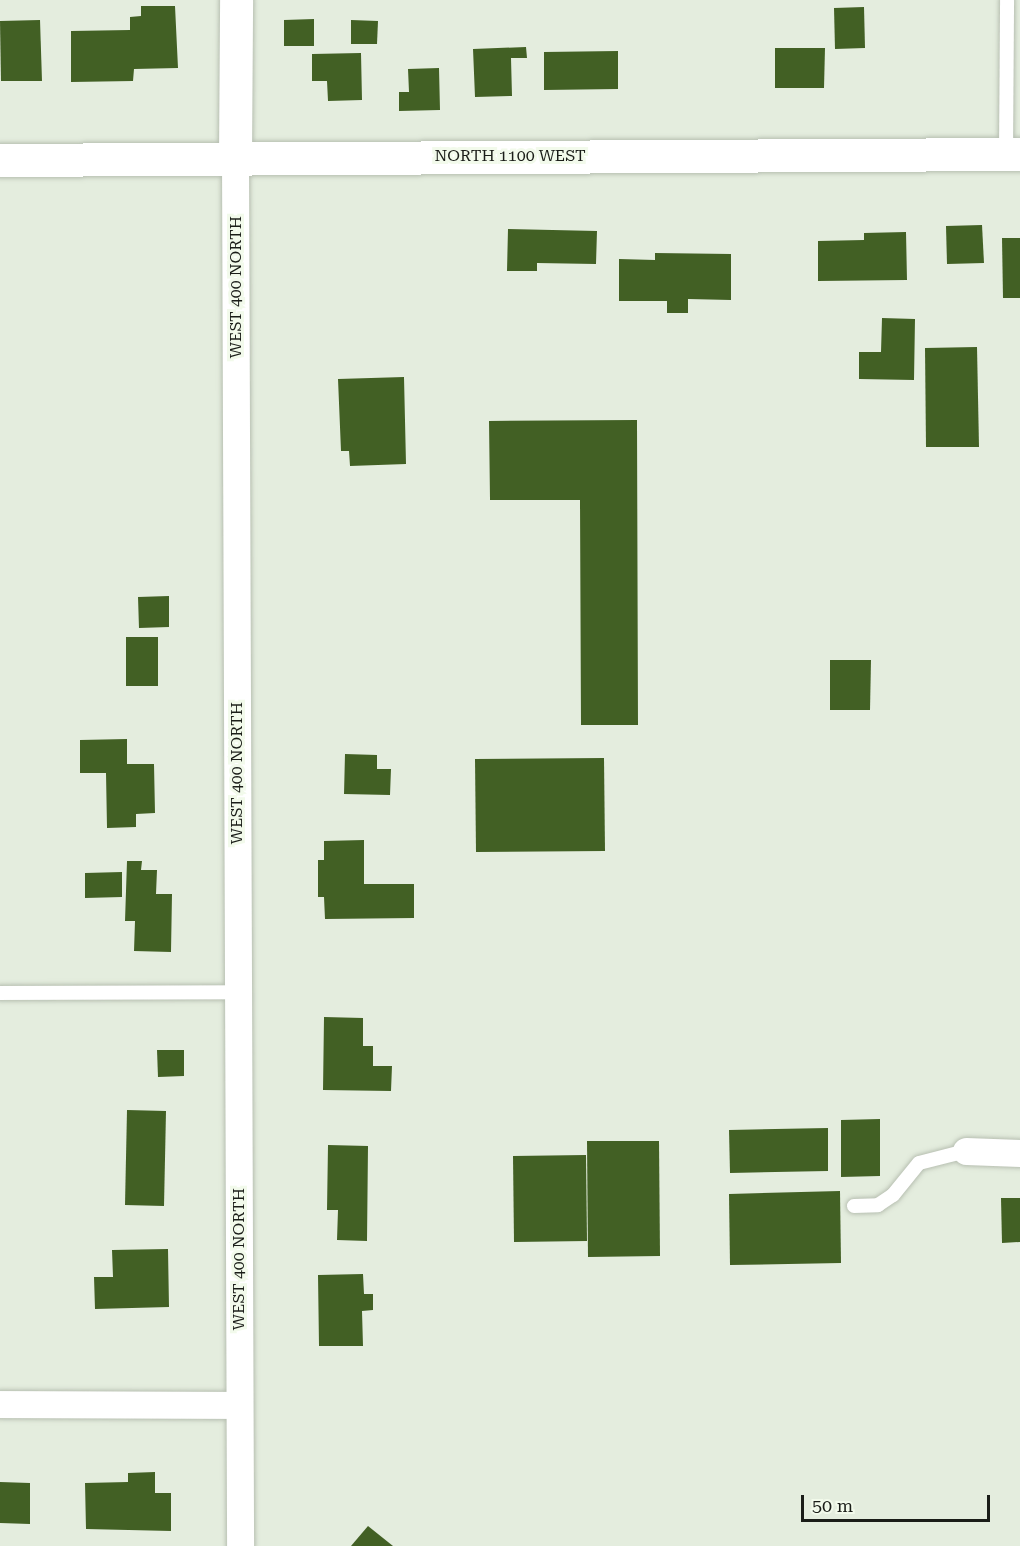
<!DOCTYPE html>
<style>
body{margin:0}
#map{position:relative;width:1020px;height:1546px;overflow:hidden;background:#e4edde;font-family:"Roboto Serif",serif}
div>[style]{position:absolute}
.building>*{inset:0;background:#426024}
.roads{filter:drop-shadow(0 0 2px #b7bfb1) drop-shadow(0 0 2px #b7bfb1)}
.service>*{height:14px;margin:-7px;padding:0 7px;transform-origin:7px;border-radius:7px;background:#fff}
.minor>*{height:27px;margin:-13.5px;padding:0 13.5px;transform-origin:13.5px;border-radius:13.5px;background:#fff}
.tertiary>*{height:33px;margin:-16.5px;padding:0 16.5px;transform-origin:16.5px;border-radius:16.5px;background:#fff}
span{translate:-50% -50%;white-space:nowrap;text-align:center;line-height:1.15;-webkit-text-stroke:6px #f2faeb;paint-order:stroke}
.street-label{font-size:16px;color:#1a1d18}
.scale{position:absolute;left:801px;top:1495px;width:189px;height:27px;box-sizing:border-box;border:3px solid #1a1d18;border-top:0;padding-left:8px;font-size:18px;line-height:21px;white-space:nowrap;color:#1a1d18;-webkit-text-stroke:4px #f2faeb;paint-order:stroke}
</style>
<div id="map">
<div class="building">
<div style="clip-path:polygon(141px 6px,175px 6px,178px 68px,134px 69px,133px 81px,71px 82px,71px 31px,130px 30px,130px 17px,141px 16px)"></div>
<div style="clip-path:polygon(864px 7px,865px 48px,835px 49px,834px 8px)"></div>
<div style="clip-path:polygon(314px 19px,314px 46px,284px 46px,284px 20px)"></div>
<div style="clip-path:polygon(40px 20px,42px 81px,1px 81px,0 21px)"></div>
<div style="clip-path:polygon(351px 20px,378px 21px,377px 44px,351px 44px)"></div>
<div style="clip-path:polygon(526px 47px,527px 58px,511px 58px,512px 96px,475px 97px,473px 49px)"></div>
<div style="clip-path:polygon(775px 48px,825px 48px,824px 88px,775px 88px)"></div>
<div style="clip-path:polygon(618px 51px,618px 89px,544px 90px,544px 52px)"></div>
<div style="clip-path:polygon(361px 53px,362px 100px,328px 101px,327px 81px,312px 81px,312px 54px)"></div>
<div style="clip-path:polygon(439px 68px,440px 110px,399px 111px,399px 92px,409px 92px,408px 69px)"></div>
<div style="clip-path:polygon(982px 225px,984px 263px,947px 264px,946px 226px)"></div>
<div style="clip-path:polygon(508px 229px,597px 231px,596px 264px,537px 263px,537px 271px,507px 271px)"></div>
<div style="clip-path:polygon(906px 232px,907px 280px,818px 281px,818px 241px,864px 240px,864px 233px)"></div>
<div style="clip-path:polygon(1002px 238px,1020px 238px,1020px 298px,1003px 298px)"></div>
<div style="clip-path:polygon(655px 253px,731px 254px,731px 300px,688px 299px,688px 313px,667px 313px,667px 301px,619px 301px,619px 259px,655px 260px)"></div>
<div style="clip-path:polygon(882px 318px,915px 319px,914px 380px,859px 379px,859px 352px,881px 352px)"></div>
<div style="clip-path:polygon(977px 347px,979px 447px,926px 447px,925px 348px)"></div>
<div style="clip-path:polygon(404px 377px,406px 464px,350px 466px,349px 451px,341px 451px,338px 379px)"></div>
<div style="clip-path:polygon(637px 420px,638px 725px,581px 725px,580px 500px,490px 500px,489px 421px)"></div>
<div style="clip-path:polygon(169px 596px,169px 627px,139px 628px,138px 597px)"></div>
<div style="clip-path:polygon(126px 637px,158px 637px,158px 686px,126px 686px)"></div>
<div style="clip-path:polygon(830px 660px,871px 660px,870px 710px,830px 710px)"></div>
<div style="clip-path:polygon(127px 739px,127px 764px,154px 764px,155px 813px,136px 814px,136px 827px,107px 828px,106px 773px,80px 773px,80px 740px)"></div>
<div style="clip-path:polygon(345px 754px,377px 755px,377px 769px,391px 769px,390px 795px,344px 794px)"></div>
<div style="clip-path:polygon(604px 758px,605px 851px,476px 852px,475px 759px)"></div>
<div style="clip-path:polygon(364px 840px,364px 884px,414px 884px,414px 918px,325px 919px,324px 897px,318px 897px,318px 860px,324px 860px,324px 841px)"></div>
<div style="clip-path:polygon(127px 861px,142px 861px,141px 870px,157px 870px,156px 894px,172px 894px,171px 952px,134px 951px,135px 921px,125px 921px)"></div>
<div style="clip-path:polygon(122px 872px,122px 897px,85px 898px,85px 873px)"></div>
<div style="clip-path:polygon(324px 1017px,363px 1018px,363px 1046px,373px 1046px,373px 1066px,392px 1066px,391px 1091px,323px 1090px)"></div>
<div style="clip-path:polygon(157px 1050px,184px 1050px,184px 1076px,158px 1077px)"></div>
<div style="clip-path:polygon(127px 1110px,166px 1111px,164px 1206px,125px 1205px)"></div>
<div style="clip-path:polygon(880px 1119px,880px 1176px,841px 1177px,841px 1120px)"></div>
<div style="clip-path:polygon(828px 1128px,828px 1171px,730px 1173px,729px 1130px)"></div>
<div style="clip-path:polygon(587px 1141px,659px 1141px,660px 1256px,588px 1257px)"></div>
<div style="clip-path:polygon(328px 1145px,368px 1146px,367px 1241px,337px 1240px,338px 1210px,327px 1210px)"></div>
<div style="clip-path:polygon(586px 1155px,587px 1241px,514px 1242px,513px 1156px)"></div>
<div style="clip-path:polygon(840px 1191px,841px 1263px,730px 1265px,729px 1194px)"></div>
<div style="clip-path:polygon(1001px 1198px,1020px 1198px,1020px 1242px,1002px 1243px)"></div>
<div style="clip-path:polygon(168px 1249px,169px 1307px,95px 1309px,94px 1277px,113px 1277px,112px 1250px)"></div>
<div style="clip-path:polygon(363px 1274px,364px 1294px,373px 1294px,373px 1310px,362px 1311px,363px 1346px,319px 1346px,318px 1275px)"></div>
<div style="clip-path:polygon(155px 1472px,155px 1493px,171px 1493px,171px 1531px,86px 1529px,85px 1483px,128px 1482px,128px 1473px)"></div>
<div style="clip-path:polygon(0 1482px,30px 1483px,30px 1524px,0 1523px)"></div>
<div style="clip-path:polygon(368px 1526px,393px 1546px,351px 1546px)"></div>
</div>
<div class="roads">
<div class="service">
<div style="left:1006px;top:154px;width:154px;rotate:-89.6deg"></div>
<div style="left:0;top:993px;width:238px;rotate:-0.2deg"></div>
<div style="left:854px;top:1206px;width:24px;rotate:-2deg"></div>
<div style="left:878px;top:1205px;width:18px;rotate:-34deg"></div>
<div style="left:893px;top:1195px;width:41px;rotate:-50.9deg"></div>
<div style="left:919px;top:1163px;width:49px;rotate:-14.3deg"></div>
</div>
<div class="minor">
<div style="left:235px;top:158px;width:1388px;rotate:89.79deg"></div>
<div style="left:966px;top:1151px;width:54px;rotate:2.1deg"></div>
<div style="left:0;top:1404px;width:239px;rotate:0.2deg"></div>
</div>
<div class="tertiary">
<div style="left:235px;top:158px;width:158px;rotate:-89.6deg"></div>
<div style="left:0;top:160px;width:1020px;rotate:-0.34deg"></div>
</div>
</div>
<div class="street-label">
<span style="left:510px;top:156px">NORTH 1100 WEST</span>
<span style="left:236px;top:287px;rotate:-90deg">WEST 400 NORTH</span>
<span style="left:237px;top:773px;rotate:-90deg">WEST 400 NORTH</span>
<span style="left:239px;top:1259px;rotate:-90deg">WEST 400 NORTH</span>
</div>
<div class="scale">50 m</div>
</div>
